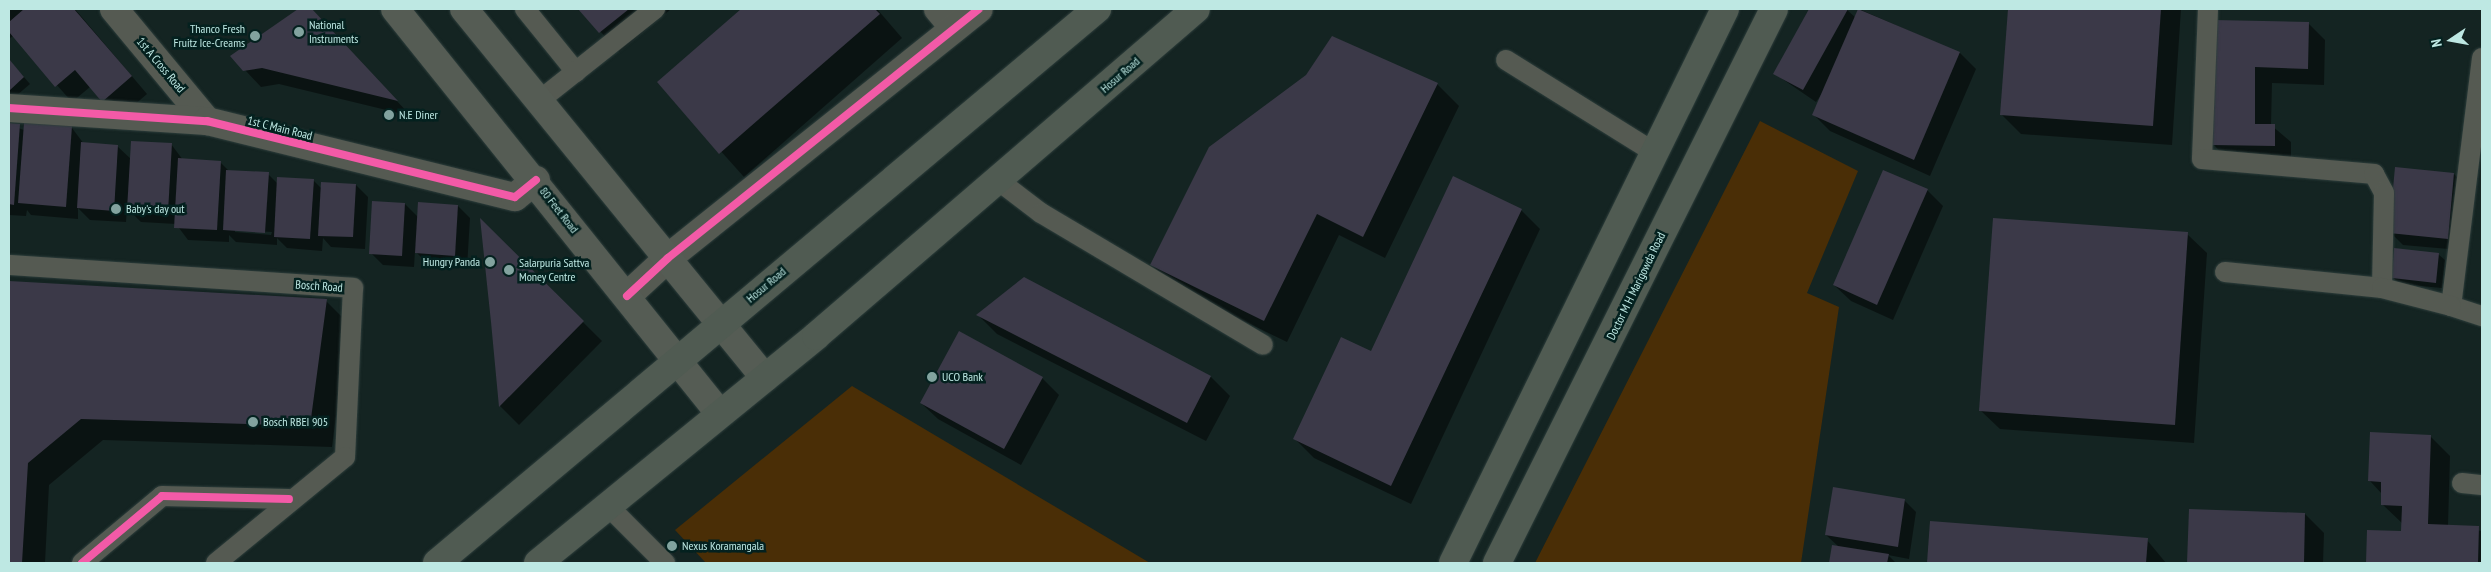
<!DOCTYPE html>
<style>
body{margin:0}
#map{position:relative;width:2491px;height:572px;overflow:hidden;background:#142422;font-family:"PT Sans Narrow",sans-serif}
div>[style]{position:absolute}
.green>*{inset:0;background:#4a2e06}
.shadow>*{inset:0;background:#0007}
.building>*{inset:0;background:#3b3948}
.roads{filter:drop-shadow(0 0 1px #2e3e3c) drop-shadow(0 0 1px #2e3e3c)}
.service>*{height:20px;margin:-10px;padding:0 10px;transform-origin:10px;border-radius:10px;background:#555a52}
.minor>*{height:28px;margin:-14px;padding:0 14px;transform-origin:14px;border-radius:14px;background:#555a52}
.tertiary>*{height:28px;margin:-14px;padding:0 14px;transform-origin:14px;border-radius:14px;background:#555a52}
.secondary>*{height:28px;margin:-14px;padding:0 14px;transform-origin:14px;border-radius:14px;background:#555c54}
.primary>*{height:28px;margin:-14px;padding:0 14px;transform-origin:14px;border-radius:14px;background:#505b52}
.cycleway>*{height:8px;margin:-4px;padding:0 4px;transform-origin:4px;border-radius:4px;background:#f35aa7}
.dots>*{width:14px;height:14px;translate:-50% -50%;box-sizing:border-box;border:2px solid #04211f;border-radius:50%}
span{translate:-50% -50%;white-space:nowrap;text-align:center;line-height:1.15;-webkit-text-stroke:5px #04211f;paint-order:stroke}
.poi-label{font-size:12px;color:#bee8e3}
.left{translate:0 -50%;text-align:left}
.right{translate:-100% -50%;text-align:right}
.street-label{font-size:12px;color:#bee8e3}
.frame{position:absolute;inset:0;border:10px solid #bee8e3;pointer-events:none}
.north{position:absolute;left:2426px;top:15px;width:50px;height:50px;-webkit-text-stroke:4px #04211f;paint-order:stroke;rotate:258deg;font-size:14px;font-weight:700;line-height:20px;text-align:center;color:#bee8e3}
.north::after{content:'';display:block;margin:auto;width:18px;height:22px;background:#bee8e3;clip-path:polygon(50% 0,100% 100%,50% 72%,0 100%)}
</style>
<div id="map">
<div class="green">
<div style="clip-path:polygon(1760px 121px,1858px 171px,1807px 293px,1839px 307px,1801px 563px,1535px 563px)"></div>
<div style="clip-path:polygon(852px 386px,1150px 563px,706px 563px,675px 530px)"></div>
</div>
<div class="shadow">
<div style="clip-path:polygon(9px 9px,75px 9px,147px 94px,119px 118px,90px 87px,72px 102px,13px 36px,9px 39px)"></div>
<div style="clip-path:polygon(301px 9px,310px 9px,411px 116px,279px 84px,261px 87px,232px 56px)"></div>
<div style="clip-path:polygon(580px 9px,671px 9px,619px 52px)"></div>
<div style="clip-path:polygon(743px 9px,877px 9px,902px 38px,744px 177px,659px 82px)"></div>
<div style="clip-path:polygon(1810px 9px,1846px 9px,1856px 18px,1859px 9px,1960px 53px,1976px 69px,1930px 176px,1830px 131px,1814px 115px,1825px 89px,1816px 102px,1775px 74px)"></div>
<div style="clip-path:polygon(2009px 9px,2181px 9px,2172px 145px,2021px 134px,2002px 115px)"></div>
<div style="clip-path:polygon(2215px 22px,2308px 23px,2325px 40px,2324px 85px,2272px 83px,2271px 125px,2291px 142px,2291px 162px,2229px 161px,2213px 144px)"></div>
<div style="clip-path:polygon(1333px 37px,1437px 84px,1459px 106px,1385px 258px,1339px 235px,1287px 342px,1174px 287px,1152px 265px,1307px 75px)"></div>
<div style="clip-path:polygon(9px 60px,30px 84px,9px 102px)"></div>
<div style="clip-path:polygon(evenodd,9px 125px,24px 130px,72px 128px,84px 144px,117px 146px,132px 160px,171px 144px,183px 160px,220px 162px,229px 171px,268px 174px,278px 184px,313px 180px,322px 189px,356px 185px,368px 197px,365px 249px,331px 247px,323px 238px,322px 251px,287px 248px,277px 238px,277px 245px,236px 242px,229px 235px,229px 242px,188px 240px,176px 224px,141px 222px,127px 208px,126px 222px,90px 220px,78px 208px,78px 219px,31px 215px,27px 210px,26px 216px,9px 215px,9px 125px,235px 230px,272px 232px,271px 235px,235px 232px,235px 230px)"></div>
<div style="clip-path:polygon(2454px 174px,2466px 186px,2460px 250px,2403px 245px,2391px 233px)"></div>
<div style="clip-path:polygon(1927px 190px,1943px 206px,1893px 320px,1851px 301px,1834px 285px)"></div>
<div style="clip-path:polygon(405px 204px,419px 218px,458px 206px,470px 218px,467px 268px,429px 265px,415px 251px,414px 267px,383px 265px,371px 253px)"></div>
<div style="clip-path:polygon(1521px 210px,1540px 229px,1411px 504px,1314px 458px,1295px 439px,1371px 353px)"></div>
<div style="clip-path:polygon(482px 222px,602px 341px,519px 425px,500px 406px)"></div>
<div style="clip-path:polygon(2187px 234px,2207px 253px,2194px 443px,2000px 429px,1980px 410px)"></div>
<div style="clip-path:polygon(2438px 254px,2445px 260px,2442px 288px,2399px 284px,2393px 277px)"></div>
<div style="clip-path:polygon(9px 282px,326px 301px,348px 323px,332px 447px,103px 440px,49px 485px,45px 563px,9px 563px)"></div>
<div style="clip-path:polygon(978px 315px,1211px 377px,1230px 396px,1206px 441px,997px 334px)"></div>
<div style="clip-path:polygon(1042px 378px,1059px 395px,1021px 465px,938px 419px,921px 403px)"></div>
<div style="clip-path:polygon(2430px 436px,2450px 456px,2448px 526px,2482px 531px,2482px 563px,2368px 563px,2368px 532px,2402px 533px,2403px 524px,2382px 504px,2382px 494px,2370px 481px)"></div>
<div style="clip-path:polygon(1904px 500px,1916px 512px,1909px 559px,1888px 555px,1896px 563px,1831px 563px,1833px 546px,1839px 547px,1826px 535px)"></div>
<div style="clip-path:polygon(2190px 510px,2305px 514px,2324px 533px,2323px 563px,2189px 563px)"></div>
<div style="clip-path:polygon(1931px 522px,2147px 540px,2166px 563px,1928px 563px)"></div>
</div>
<div class="building">
<div style="clip-path:polygon(24px 9px,74px 9px,132px 76px,102px 102px,75px 70px,55px 87px,9px 32px,9px 22px)"></div>
<div style="clip-path:polygon(298px 9px,312px 9px,398px 101px,262px 68px,243px 71px,230px 56px)"></div>
<div style="clip-path:polygon(578px 9px,629px 9px,599px 33px)"></div>
<div style="clip-path:polygon(741px 9px,875px 9px,880px 14px,719px 154px,657px 82px)"></div>
<div style="clip-path:polygon(1809px 9px,1848px 9px,1803px 90px,1773px 74px)"></div>
<div style="clip-path:polygon(1858px 9px,1960px 52px,1914px 160px,1812px 115px)"></div>
<div style="clip-path:polygon(2008px 9px,2161px 9px,2153px 126px,2000px 115px)"></div>
<div style="clip-path:polygon(2214px 20px,2309px 22px,2308px 69px,2255px 67px,2255px 124px,2275px 124px,2275px 146px,2212px 145px)"></div>
<div style="clip-path:polygon(1332px 36px,1438px 83px,1363px 237px,1317px 214px,1264px 321px,1150px 265px,1209px 147px,1306px 75px)"></div>
<div style="clip-path:polygon(9px 59px,24px 77px,9px 91px)"></div>
<div style="clip-path:polygon(9px 123px,20px 124px,14px 205px,9px 204px)"></div>
<div style="clip-path:polygon(24px 123px,72px 126px,66px 207px,18px 203px)"></div>
<div style="clip-path:polygon(131px 141px,172px 143px,168px 212px,127px 210px)"></div>
<div style="clip-path:polygon(81px 142px,118px 145px,114px 211px,77px 208px)"></div>
<div style="clip-path:polygon(178px 158px,221px 161px,217px 230px,174px 228px)"></div>
<div style="clip-path:polygon(2395px 167px,2454px 173px,2448px 239px,2389px 233px)"></div>
<div style="clip-path:polygon(226px 170px,269px 172px,265px 233px,223px 230px)"></div>
<div style="clip-path:polygon(1883px 170px,1928px 189px,1877px 305px,1833px 285px)"></div>
<div style="clip-path:polygon(1453px 176px,1522px 209px,1391px 486px,1293px 439px,1341px 337px,1371px 351px)"></div>
<div style="clip-path:polygon(277px 177px,314px 179px,310px 239px,274px 237px)"></div>
<div style="clip-path:polygon(321px 182px,356px 184px,353px 237px,318px 236px)"></div>
<div style="clip-path:polygon(372px 201px,405px 203px,402px 256px,369px 254px)"></div>
<div style="clip-path:polygon(418px 202px,458px 205px,455px 256px,415px 253px)"></div>
<div style="clip-path:polygon(480px 218px,584px 321px,499px 407px,491px 322px)"></div>
<div style="clip-path:polygon(1993px 218px,2188px 232px,2175px 425px,1979px 411px)"></div>
<div style="clip-path:polygon(2394px 248px,2439px 253px,2436px 283px,2392px 278px)"></div>
<div style="clip-path:polygon(1024px 277px,1211px 376px,1187px 423px,976px 315px)"></div>
<div style="clip-path:polygon(9px 281px,327px 299px,310px 426px,81px 419px,28px 463px,22px 563px,9px 563px)"></div>
<div style="clip-path:polygon(959px 331px,1043px 377px,1004px 449px,920px 403px)"></div>
<div style="clip-path:polygon(2370px 432px,2431px 435px,2428px 524px,2479px 526px,2478px 563px,2366px 563px,2367px 530px,2401px 531px,2402px 506px,2381px 505px,2381px 482px,2368px 481px)"></div>
<div style="clip-path:polygon(1833px 487px,1905px 499px,1898px 547px,1825px 535px)"></div>
<div style="clip-path:polygon(2189px 509px,2305px 513px,2304px 563px,2187px 563px)"></div>
<div style="clip-path:polygon(1930px 521px,2148px 538px,2146px 563px,1927px 563px)"></div>
<div style="clip-path:polygon(1832px 545px,1889px 554px,1887px 563px,1829px 563px)"></div>
</div>
<div class="roads">
<div class="service">
<div style="left:525px;top:9px;width:81px;rotate:51deg"></div>
<div style="left:2208px;top:9px;width:150px;rotate:92.3deg"></div>
<div style="left:2202px;top:159px;width:173px;rotate:5deg"></div>
<div style="left:2374px;top:174px;width:21px;rotate:62deg"></div>
<div style="left:2384px;top:193px;width:95px;rotate:91.2deg"></div>
<div style="left:2482px;top:58px;width:250px;rotate:97.1deg"></div>
<div style="left:2451px;top:306px;width:33px;rotate:18deg"></div>
<div style="left:1506px;top:60px;width:174px;rotate:31.9deg"></div>
<div style="left:540px;top:100px;width:147px;rotate:-38.4deg"></div>
<div style="left:999px;top:181px;width:53px;rotate:37.3deg"></div>
<div style="left:1041px;top:213px;width:258px;rotate:30.7deg"></div>
<div style="left:9px;top:265px;width:345px;rotate:3.8deg"></div>
<div style="left:353px;top:288px;width:169px;rotate:92.7deg"></div>
<div style="left:345px;top:457px;width:167px;rotate:140.6deg"></div>
<div style="left:2225px;top:272px;width:158px;rotate:5.8deg"></div>
<div style="left:2382px;top:288px;width:71px;rotate:14.6deg"></div>
<div style="left:2462px;top:483px;width:20px;rotate:6deg"></div>
<div style="left:608px;top:506px;width:81px;rotate:45deg"></div>
<div style="left:82px;top:563px;width:104px;rotate:-39.9deg"></div>
<div style="left:162px;top:496px;width:127px;rotate:1.4deg"></div>
</div>
<div class="minor">
<div style="left:114px;top:9px;width:146px;rotate:50.3deg"></div>
<div style="left:9px;top:108px;width:198px;rotate:3.8deg"></div>
<div style="left:207px;top:121px;width:317px;rotate:13.9deg"></div>
<div style="left:515px;top:197px;width:27px;rotate:-39deg"></div>
</div>
<div class="tertiary">
<div style="left:938px;top:9px;width:25px;rotate:50deg"></div>
<div style="left:627px;top:296px;width:56px;rotate:-42.8deg"></div>
<div style="left:668px;top:258px;width:398px;rotate:-38.7deg"></div>
</div>
<div class="secondary">
<div style="left:395px;top:9px;width:519px;rotate:51.25deg"></div>
<div style="left:464px;top:9px;width:476px;rotate:50.8deg"></div>
</div>
<div class="primary">
<div style="left:437px;top:563px;width:862px;rotate:-40.01deg"></div>
<div style="left:538px;top:563px;width:359px;rotate:-39.2deg"></div>
<div style="left:816px;top:336px;width:501px;rotate:-40.71deg"></div>
<div style="left:1453px;top:563px;width:617px;rotate:-63.85deg"></div>
<div style="left:1497px;top:563px;width:619px;rotate:-63.43deg"></div>
</div>
</div>
<div class="cycleway">
<div style="left:9px;top:108px;width:198px;rotate:3.8deg"></div>
<div style="left:207px;top:121px;width:317px;rotate:13.9deg"></div>
<div style="left:515px;top:197px;width:27px;rotate:-39deg"></div>
<div style="left:627px;top:296px;width:56px;rotate:-42.8deg"></div>
<div style="left:668px;top:258px;width:398px;rotate:-38.7deg"></div>
<div style="left:82px;top:563px;width:104px;rotate:-39.9deg"></div>
<div style="left:162px;top:496px;width:127px;rotate:1.4deg"></div>
</div>
<div class="dots">
<div style="left:299px;top:32px;background:#82a39f"></div>
<div style="left:255px;top:36px;background:#82a39f"></div>
<div style="left:389px;top:115px;background:#82a39f"></div>
<div style="left:116px;top:209px;background:#82a39f"></div>
<div style="left:490px;top:262px;background:#82a39f"></div>
<div style="left:509px;top:270px;background:#82a39f"></div>
<div style="left:932px;top:377px;background:#82a39f"></div>
<div style="left:253px;top:422px;background:#82a39f"></div>
<div style="left:672px;top:546px;background:#82a39f"></div>
</div>
<div class="poi-label">
<span class="left" style="left:309px;top:32px">National<br>Instruments</span>
<span class="right" style="left:245px;top:36px">Thanco Fresh<br>Fruitz Ice-Creams</span>
<span class="left" style="left:399px;top:115px">N.E Diner</span>
<span class="left" style="left:126px;top:209px">Baby's day out</span>
<span class="right" style="left:480px;top:262px">Hungry Panda</span>
<span class="left" style="left:519px;top:270px">Salarpuria Sattva<br>Money Centre</span>
<span class="left" style="left:942px;top:377px">UCO Bank</span>
<span class="left" style="left:263px;top:422px">Bosch RBEI 905</span>
<span class="left" style="left:682px;top:546px">Nexus Koramangala</span>
</div>
<div class="street-label">
<span style="left:161px;top:65px;rotate:50deg">1st A Cross Road</span>
<span style="left:1120px;top:75px;rotate:-41deg">Hosur Road</span>
<span style="left:280px;top:128px;rotate:14deg">1st C Main Road</span>
<span style="left:559px;top:210px;rotate:52deg">80 Feet Road</span>
<span style="left:766px;top:285px;rotate:-40deg">Hosur Road</span>
<span style="left:319px;top:286px;rotate:4deg">Bosch Road</span>
<span style="left:1636px;top:286px;rotate:-64deg">Doctor M H Marigowda Road</span>
</div>
<div class="frame"></div>
<div class="north">N</div>
</div>
